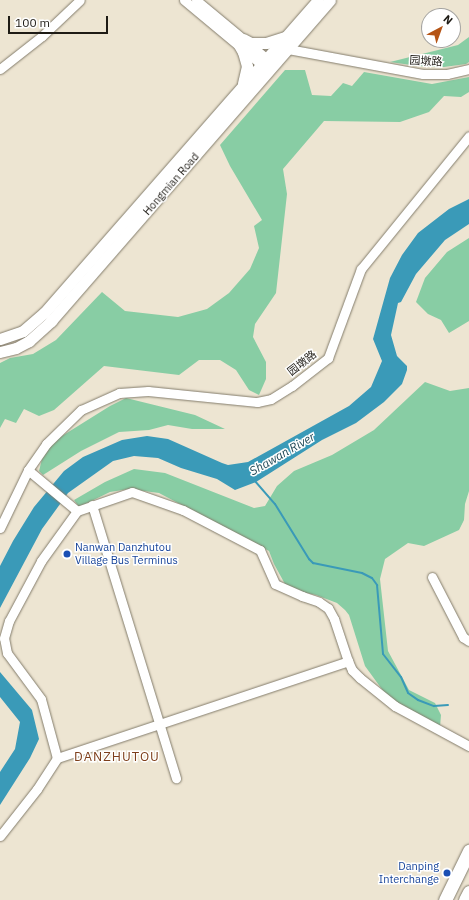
<!DOCTYPE html>
<meta charset="utf-8">
<style>
body{margin:0}
#map{position:relative;width:469px;height:900px;overflow:hidden;background:#ede5d2;font-family:"IBM Plex Sans","Noto Sans SC",sans-serif}
div>[style]{position:absolute}
.green>*{inset:0;background:#88cda4}
.water>*{inset:0;background:#3a9ab8}
.stream>*{height:2px;margin:-1px;padding:0 1px;transform-origin:1px;border-radius:1px;background:#3a9ab8}
.roads{filter:drop-shadow(0 0 1px #837c6b) drop-shadow(0 0 1px #837c6b)}
.minor>*{height:9px;margin:-4.5px;padding:0 4.5px;transform-origin:4.5px;border-radius:4.5px;background:#fff}
.major>*{height:11px;margin:-5.5px;padding:0 5.5px;transform-origin:5.5px;border-radius:5.5px;background:#fff}
.highway>*{height:13px;margin:-6.5px;padding:0 6.5px;transform-origin:6.5px;border-radius:6.5px;background:#fff}
.dots>*{width:11px;height:11px;translate:-50% -50%;box-sizing:border-box;border:2px solid #fff;border-radius:50%}
span{translate:-50% -50%;white-space:nowrap;text-align:center;line-height:1.15;-webkit-text-stroke:3px #fff;paint-order:stroke}
.street-label{font-size:11px;color:#1e1b15}
.transit-label{font-size:11px;color:#164399}
.left{translate:0 -50%;text-align:left}
.right{translate:-100% -50%;text-align:right}
.water-label{font-size:12px;color:#1d4654;font-style:italic}
.quarter-label{font-size:13px;color:#7d3e1a;letter-spacing:1px}
.north{position:absolute;left:421px;top:8px;width:40px;height:40px;box-sizing:border-box;background:#fff;border:1px solid #a5a4a1;border-radius:50%;rotate:41deg;font-size:11px;font-weight:700;line-height:16px;text-align:center;color:#1e1b15}
.north::after{content:'';display:block;margin:auto;width:14px;height:18px;background:#b55415;clip-path:polygon(50% 0,100% 100%,50% 72%,0 100%)}
.scale{position:absolute;left:8px;top:16px;width:100px;height:18px;box-sizing:border-box;border:2px solid #1e1b15;border-top:0;padding-left:5px;font-size:12px;line-height:14px;white-space:nowrap;color:#1e1b15;-webkit-text-stroke:3px #fff;paint-order:stroke}
</style>
<div id="map">
<div class="green">
<div style="clip-path:polygon(469px 37px,469px 62px,466px 64px,444px 67px,418px 66px,390px 62px,458px 45px)"></div>
<div style="clip-path:polygon(285px 70px,305px 70px,312px 95px,331px 96px,343px 83px,352px 86px,364px 72px,432px 84px,469px 77px,469px 92px,461px 97px,444px 96px,429px 112px,400px 122px,324px 121px,283px 169px,287px 194px,276px 293px,255px 324px,253px 337px,266px 362px,266px 379px,259px 395px,249px 390px,236px 370px,220px 360px,199px 360px,179px 375px,104px 366px,54px 410px,39px 416px,24px 409px,16px 423px,5px 419px,0 428px,0 363px,10px 358px,33px 354px,56px 340px,102px 292px,125px 311px,178px 317px,207px 309px,229px 293px,250px 269px,259px 248px,254px 226px,262px 220px,230px 166px,220px 145px)"></div>
<div style="clip-path:polygon(469px 238px,469px 321px,449px 333px,441px 320px,428px 314px,416px 302px,425px 278px,447px 252px)"></div>
<div style="clip-path:polygon(425px 382px,450px 391px,469px 388px,469px 491px,465px 504px,464px 520px,459px 530px,424px 546px,408px 543px,385px 559px,380px 579px,388px 651px,409px 690px,435px 703px,441px 715px,440px 727px,389px 699px,365px 666px,349px 615px,345px 610px,337px 603px,316px 595px,297px 591px,285px 584px,274px 564px,269px 551px,159px 493px,129px 489px,110px 492px,79px 507px,74px 500px,105px 482px,134px 469px,165px 473px,254px 508px,265px 506px,277px 486px,294px 471px,332px 455px,374px 430px)"></div>
<div style="clip-path:polygon(126px 398px,195px 415px,225px 429px,192px 429px,168px 425px,149px 430px,119px 432px,81px 451px,43px 475px,39px 471px,42px 459px,54px 441px,110px 406px)"></div>
</div>
<div class="water">
<div style="clip-path:polygon(469px 199px,469px 224px,445px 240px,416px 274px,401px 302px,398px 303px,391px 335px,397px 356px,407px 366px,407px 370px,402px 384px,384px 402px,356px 423px,322px 440px,256px 482px,235px 490px,217px 479px,181px 468px,158px 458px,134px 456px,113px 461px,68px 493px,42px 529px,0 608px,0 566px,13px 541px,34px 507px,64px 471px,83px 457px,122px 440px,147px 436px,168px 439px,222px 463px,228px 465px,248px 462px,349px 406px,371px 387px,382px 361px,373px 339px,390px 278px,402px 255px,418px 233px,449px 209px)"></div>
<div style="clip-path:polygon(0 672px,32px 710px,39px 739px,30px 758px,0 805px,0 772px,15px 749px,20px 722px,0 697px)"></div>
</div>
<div class="stream">
<div style="left:254px;top:480px;width:32px;rotate:49deg"></div>
<div style="left:275px;top:504px;width:65px;rotate:58.3deg"></div>
<div style="left:309px;top:559px;width:6px;rotate:45deg"></div>
<div style="left:313px;top:563px;width:50px;rotate:11.5deg"></div>
<div style="left:362px;top:573px;width:11px;rotate:27deg"></div>
<div style="left:372px;top:578px;width:9px;rotate:54deg"></div>
<div style="left:377px;top:585px;width:69px;rotate:85deg"></div>
<div style="left:383px;top:654px;width:29px;rotate:52deg"></div>
<div style="left:401px;top:677px;width:17px;rotate:66deg"></div>
<div style="left:408px;top:693px;width:12px;rotate:35deg"></div>
<div style="left:418px;top:700px;width:17px;rotate:21deg"></div>
<div style="left:434px;top:706px;width:14px;rotate:-4deg"></div>
</div>
<div class="roads">
<div class="minor">
<div style="left:184px;top:0;width:102px;rotate:39.8deg"></div>
<div style="left:262px;top:65px;width:5px;rotate:11deg"></div>
<div style="left:196px;top:0;width:92px;rotate:39.7deg"></div>
<div style="left:267px;top:59px;width:7px;rotate:63deg"></div>
<div style="left:288px;top:49px;width:137px;rotate:10.5deg"></div>
<div style="left:423px;top:74px;width:24px"></div>
<div style="left:447px;top:74px;width:23px;rotate:-13deg"></div>
<div style="left:0;top:69px;width:53px;rotate:-38.2deg"></div>
<div style="left:42px;top:36px;width:52px;rotate:-43.5deg"></div>
<div style="left:28px;top:470px;width:64px;rotate:39.9deg"></div>
<div style="left:92px;top:505px;width:286px;rotate:72.9deg"></div>
<div style="left:77px;top:511px;width:58px;rotate:-19.1deg"></div>
<div style="left:132px;top:492px;width:54px;rotate:19.4deg"></div>
<div style="left:183px;top:510px;width:87px;rotate:27.5deg"></div>
<div style="left:260px;top:550px;width:37px;rotate:66deg"></div>
<div style="left:275px;top:584px;width:30px;rotate:24deg"></div>
<div style="left:302px;top:596px;width:18px;rotate:19deg"></div>
<div style="left:319px;top:602px;width:11px;rotate:34deg"></div>
<div style="left:328px;top:608px;width:13px;rotate:61deg"></div>
<div style="left:334px;top:619px;width:44px;rotate:71.6deg"></div>
<div style="left:348px;top:661px;width:10px;rotate:66deg"></div>
<div style="left:352px;top:670px;width:11px;rotate:45deg"></div>
<div style="left:360px;top:678px;width:45px;rotate:38.7deg"></div>
<div style="left:395px;top:706px;width:84px;rotate:28.4deg"></div>
<div style="left:0;top:528px;width:64px;rotate:-64.2deg"></div>
<div style="left:28px;top:470px;width:32px;rotate:-55deg"></div>
<div style="left:46px;top:444px;width:49px;rotate:-44.2deg"></div>
<div style="left:81px;top:410px;width:42px;rotate:-24.1deg"></div>
<div style="left:119px;top:393px;width:29px;rotate:-4deg"></div>
<div style="left:148px;top:391px;width:110px;rotate:5.8deg"></div>
<div style="left:257px;top:402px;width:14px;rotate:-12deg"></div>
<div style="left:271px;top:399px;width:25px;rotate:-32deg"></div>
<div style="left:292px;top:386px;width:46px;rotate:-37.9deg"></div>
<div style="left:328px;top:358px;width:95px;rotate:-69.7deg"></div>
<div style="left:361px;top:269px;width:171px;rotate:-50.9deg"></div>
<div style="left:432px;top:577px;width:68px;rotate:62.7deg"></div>
<div style="left:463px;top:637px;width:7px;rotate:34deg"></div>
<div style="left:57px;top:758px;width:307px;rotate:-18.4deg"></div>
<div style="left:0;top:836px;width:60px;rotate:-51.8deg"></div>
<div style="left:37px;top:789px;width:37px;rotate:-57deg"></div>
<div style="left:57px;top:758px;width:61px;rotate:-105.2deg"></div>
<div style="left:41px;top:699px;width:57px;rotate:-126.5deg"></div>
<div style="left:7px;top:653px;width:15px;rotate:-101deg"></div>
<div style="left:4px;top:638px;width:18px;rotate:-74deg"></div>
<div style="left:9px;top:621px;width:68px;rotate:-61.9deg"></div>
<div style="left:41px;top:561px;width:62px;rotate:-54.2deg"></div>
</div>
<div class="major">
<div style="left:243px;top:39px;width:9px;rotate:27deg"></div>
<div style="left:251px;top:43px;width:15px"></div>
<div style="left:266px;top:43px;width:19px;rotate:-18deg"></div>
<div style="left:239px;top:45px;width:8px;rotate:60deg"></div>
<div style="left:243px;top:52px;width:15px;rotate:74deg"></div>
<div style="left:247px;top:66px;width:18px;rotate:103deg"></div>
<div style="left:0;top:339px;width:24px;rotate:-19deg"></div>
<div style="left:23px;top:331px;width:28px;rotate:-41deg"></div>
<div style="left:44px;top:313px;width:416px;rotate:-48.8deg"></div>
<div style="left:0;top:352px;width:16px;rotate:-14deg"></div>
<div style="left:16px;top:348px;width:15px;rotate:-28deg"></div>
<div style="left:29px;top:341px;width:30px;rotate:-42deg"></div>
<div style="left:51px;top:321px;width:425px;rotate:-49deg"></div>
</div>
<div class="highway">
<div style="left:445px;top:900px;width:55px;rotate:-63.9deg"></div>
<div style="left:465px;top:900px;width:9px;rotate:-63deg"></div>
</div>
</div>
<div class="dots">
<div style="left:67px;top:554px;background:#1a4fb4"></div>
<div style="left:447px;top:873px;background:#1a4fb4"></div>
</div>
<div class="street-label">
<span style="left:426px;top:61px;rotate:3deg">园墩路</span>
<span style="left:171px;top:184px;rotate:-49deg">Hongmian Road</span>
<span style="left:302px;top:363px;rotate:-38deg">园墩路</span>
</div>
<div class="transit-label">
<span class="left" style="left:75px;top:554px">Nanwan Danzhutou<br>Village Bus Terminus</span>
<span class="right" style="left:439px;top:873px">Danping<br>Interchange</span>
</div>
<div class="water-label">
<span style="left:282px;top:454px;rotate:-30deg">Shawan River</span>
</div>
<div class="quarter-label">
<span style="left:117px;top:757px">DANZHUTOU</span>
</div>
<div class="north">N</div>
<div class="scale">100 m</div>
</div>
